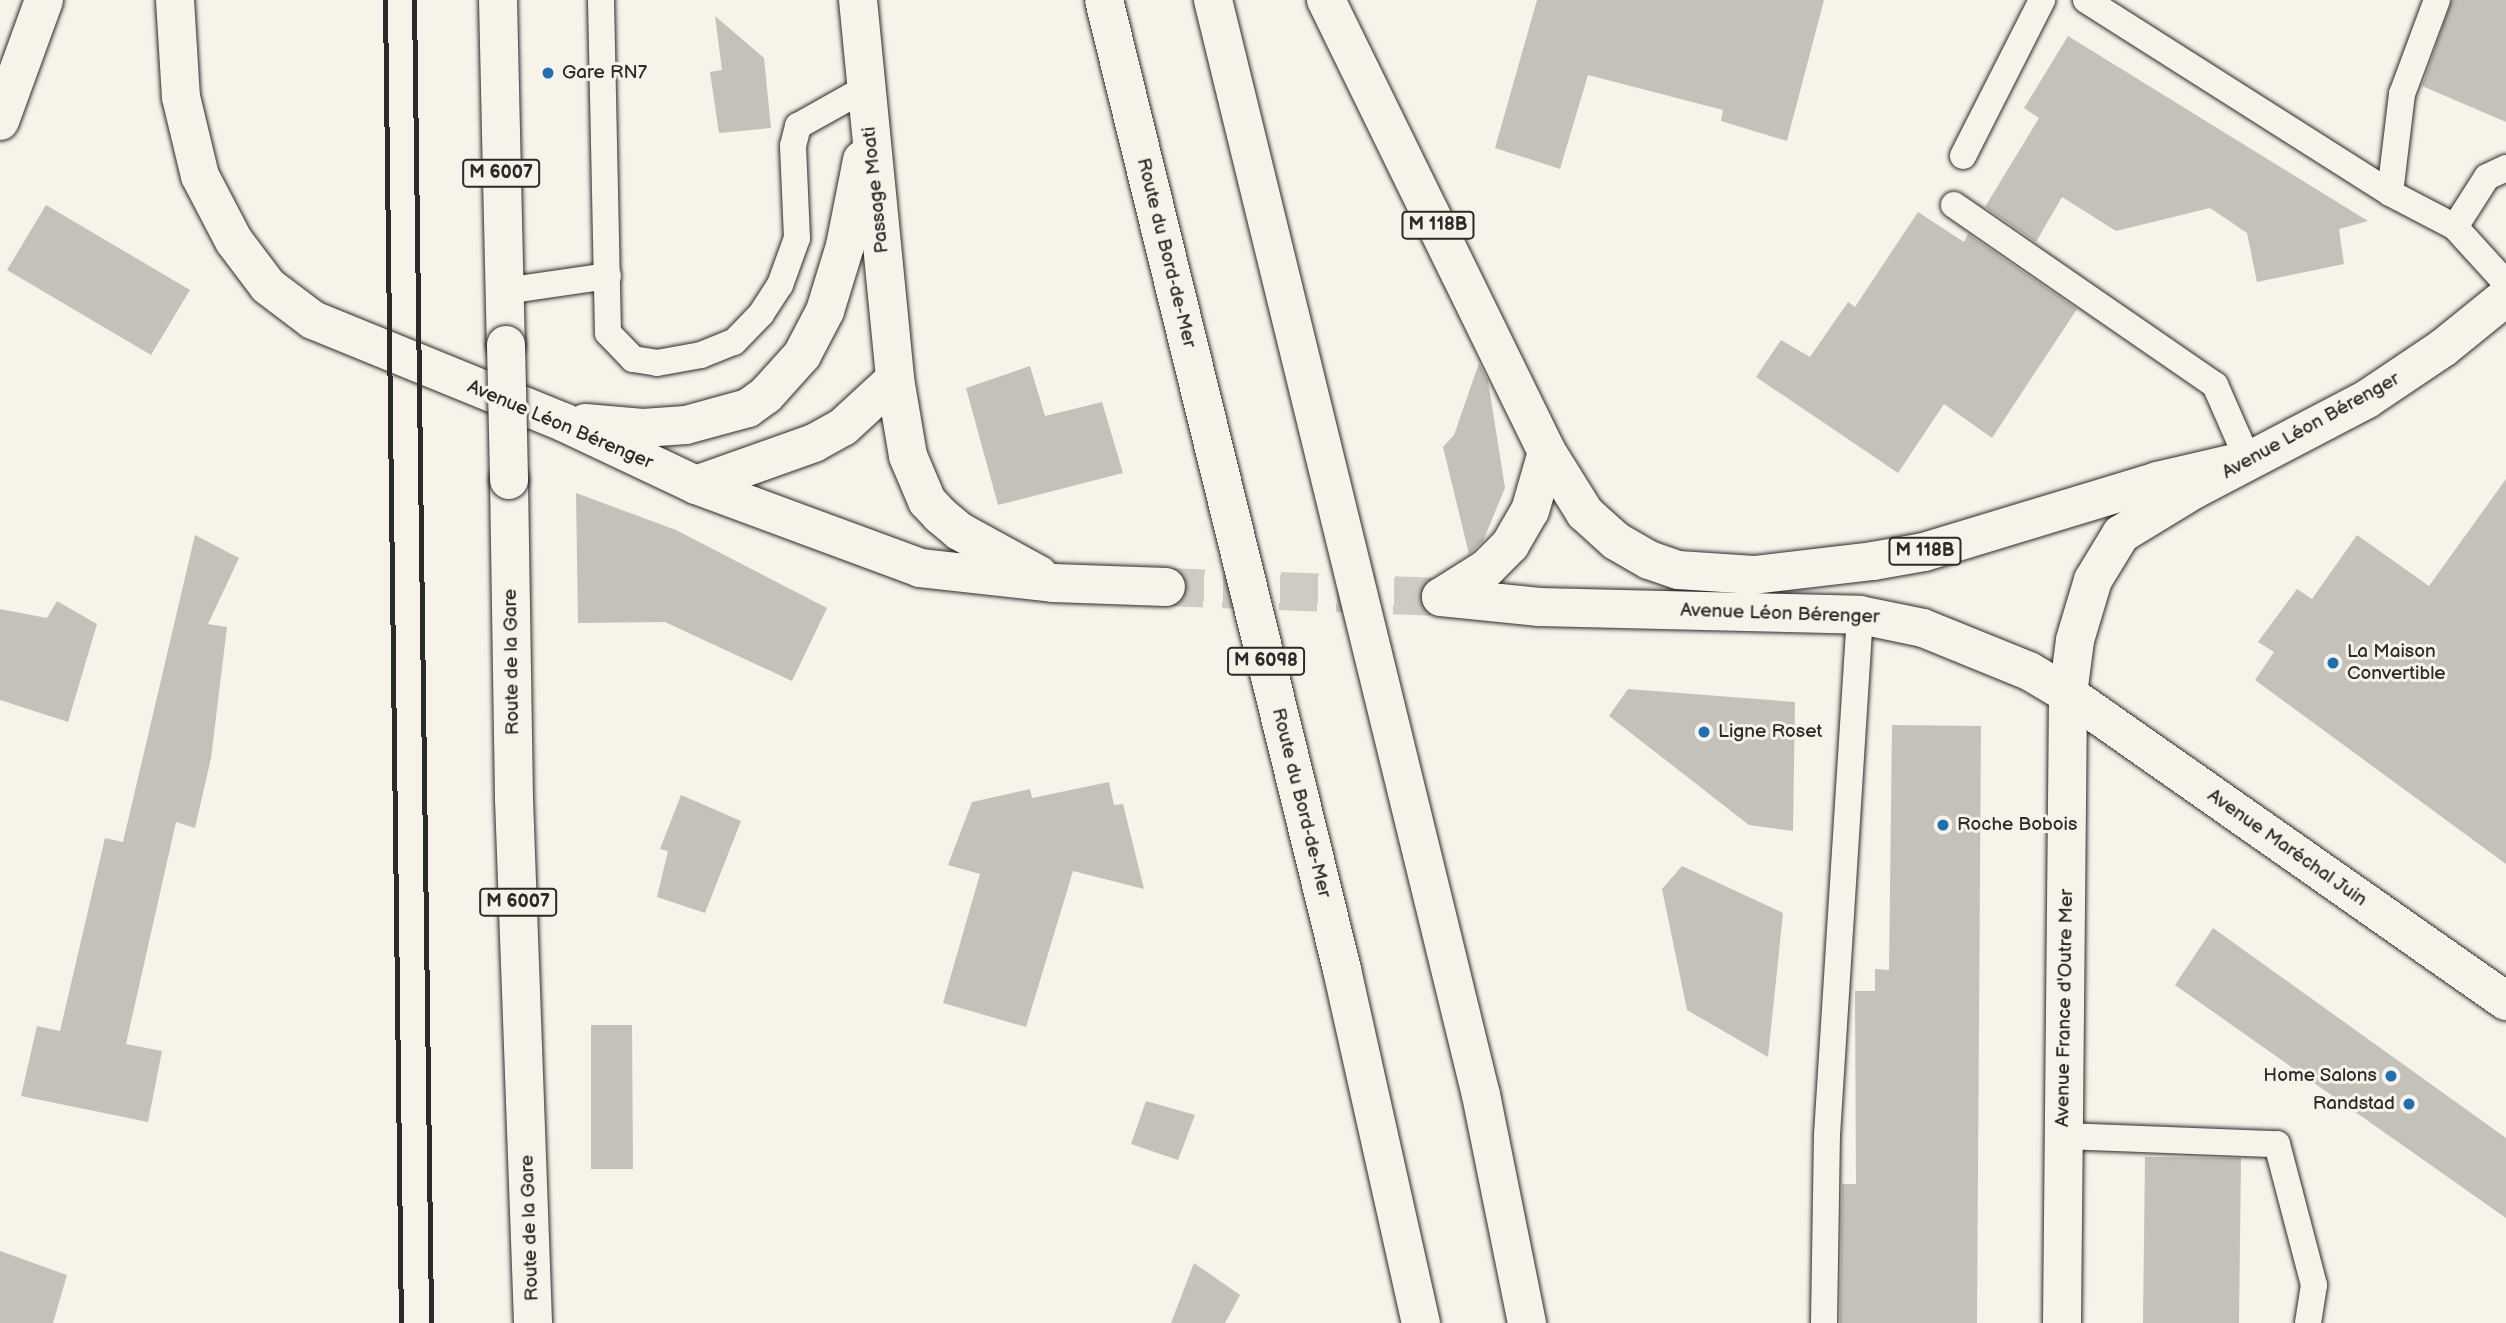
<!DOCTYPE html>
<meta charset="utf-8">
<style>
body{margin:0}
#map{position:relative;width:2506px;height:1323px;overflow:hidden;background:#f7f3e8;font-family:"Balsamiq Sans",sans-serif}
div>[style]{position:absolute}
.building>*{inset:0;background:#c4c1b9}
.secondary-tunnel>*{height:38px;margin-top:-19px;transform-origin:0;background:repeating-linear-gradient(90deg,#cecbc2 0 38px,transparent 0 57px)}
.roads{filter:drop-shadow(0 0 2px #2b2b2b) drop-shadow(0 0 2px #2b2b2b)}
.lane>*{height:26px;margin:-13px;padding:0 13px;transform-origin:13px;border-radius:13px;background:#f7f3e8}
.street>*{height:38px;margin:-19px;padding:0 19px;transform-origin:19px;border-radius:19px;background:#f7f3e8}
.secondary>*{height:38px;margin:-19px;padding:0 19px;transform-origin:19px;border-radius:19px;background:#f7f3e8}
.primary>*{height:38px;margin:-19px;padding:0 19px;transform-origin:19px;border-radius:19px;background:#f7f3e8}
.rail>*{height:5px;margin:-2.5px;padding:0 2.5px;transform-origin:2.5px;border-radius:2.5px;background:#2b2b2b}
.bridges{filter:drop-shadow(0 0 2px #2b2b2b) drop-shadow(0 0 2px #2b2b2b)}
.primary-bridge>*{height:38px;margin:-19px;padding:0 19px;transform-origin:19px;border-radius:19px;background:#f7f3e8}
.dots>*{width:19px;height:19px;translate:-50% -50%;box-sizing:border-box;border:4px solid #f7f3e8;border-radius:50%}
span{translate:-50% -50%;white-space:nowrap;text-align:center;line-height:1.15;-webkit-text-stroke:6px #f7f3e8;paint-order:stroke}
.shield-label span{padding:2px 5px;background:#f7f3e8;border:2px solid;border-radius:5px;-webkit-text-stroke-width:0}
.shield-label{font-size:18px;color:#2b2b2b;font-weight:700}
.poi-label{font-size:19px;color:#2b2b2b}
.left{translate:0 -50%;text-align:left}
.right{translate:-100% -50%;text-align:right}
.street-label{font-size:19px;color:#2b2b2b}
</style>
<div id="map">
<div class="building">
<div style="clip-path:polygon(1537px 0,1824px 0,1787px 141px,1721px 121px,1723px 110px,1588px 75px,1560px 169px,1495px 148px)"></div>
<div style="clip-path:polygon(2452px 0,2506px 0,2506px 122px,2422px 86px)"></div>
<div style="clip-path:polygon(715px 16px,764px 58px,771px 128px,719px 133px,710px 72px,722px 70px)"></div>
<div style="clip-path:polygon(2068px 36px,2368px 221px,2339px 229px,2344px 264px,2257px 282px,2247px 233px,2210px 208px,2116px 231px,2062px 197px,2036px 242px,1985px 207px,2039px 118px,2024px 108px)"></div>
<div style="clip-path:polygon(46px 205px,190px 290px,151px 355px,7px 270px)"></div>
<div style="clip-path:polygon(1918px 212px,1964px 242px,1968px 234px,2077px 309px,1992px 438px,1944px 404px,1898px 473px,1756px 377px,1781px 340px,1810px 357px,1848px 302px,1855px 307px)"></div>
<div style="clip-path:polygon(1479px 363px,1488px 381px,1505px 488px,1483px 541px,1469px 554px,1443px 447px,1454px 435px)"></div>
<div style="clip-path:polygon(1030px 366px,1045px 416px,1102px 402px,1123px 473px,998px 505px,966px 388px)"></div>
<div style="clip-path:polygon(2506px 479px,2506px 864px,2255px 680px,2274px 652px,2258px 642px,2297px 589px,2312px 599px,2357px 535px,2429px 586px)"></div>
<div style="clip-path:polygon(576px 493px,676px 530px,827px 608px,792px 681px,665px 622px,578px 623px)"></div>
<div style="clip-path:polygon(195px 535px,239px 558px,208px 624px,227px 627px,211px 758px,195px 828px,176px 822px,126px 1044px,162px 1051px,148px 1122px,21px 1096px,37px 1026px,60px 1031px,105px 838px,123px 842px)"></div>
<div style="clip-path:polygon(57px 601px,97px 624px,68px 722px,0 700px,0 609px,47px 618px)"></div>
<div style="clip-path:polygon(1628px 689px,1795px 702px,1793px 831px,1749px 825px,1609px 716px)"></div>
<div style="clip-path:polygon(1892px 725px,1981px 726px,1977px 1323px,1840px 1323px,1842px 1184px,1856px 1184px,1855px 991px,1875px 991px,1875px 969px,1889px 970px)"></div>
<div style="clip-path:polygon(1109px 782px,1114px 805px,1123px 804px,1144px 889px,1073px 871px,1026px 1027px,943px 1003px,980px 874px,948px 865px,972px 802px,1030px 789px,1032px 798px)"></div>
<div style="clip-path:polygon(681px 795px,741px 821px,705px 913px,657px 897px,668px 851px,660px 849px)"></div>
<div style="clip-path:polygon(1682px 866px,1783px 913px,1768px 1057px,1687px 1010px,1662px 889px)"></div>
<div style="clip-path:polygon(2213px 928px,2506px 1138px,2506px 1218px,2175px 985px)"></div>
<div style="clip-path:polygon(591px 1025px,632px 1025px,633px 1169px,591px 1169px)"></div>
<div style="clip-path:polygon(1146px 1101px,1195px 1115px,1178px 1160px,1131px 1144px)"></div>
<div style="clip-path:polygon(2145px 1157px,2241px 1158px,2239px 1323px,2143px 1323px)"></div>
<div style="clip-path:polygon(0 1251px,67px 1275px,53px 1323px,0 1323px)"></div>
<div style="clip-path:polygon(1194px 1263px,1240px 1295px,1225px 1323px,1171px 1323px)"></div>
</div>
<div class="secondary-tunnel">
<div style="left:1166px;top:587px;width:275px;rotate:2.1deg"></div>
</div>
<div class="roads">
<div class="lane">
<div style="left:601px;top:0;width:333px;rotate:88.8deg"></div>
<div style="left:608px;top:333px;width:36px;rotate:46deg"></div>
<div style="left:633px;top:359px;width:24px;rotate:9deg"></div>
<div style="left:657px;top:363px;width:45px;rotate:-10.3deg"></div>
<div style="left:701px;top:355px;width:35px;rotate:-22deg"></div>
<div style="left:734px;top:342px;width:39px;rotate:-46deg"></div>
<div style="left:761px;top:314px;width:35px;rotate:-57deg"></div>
<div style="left:780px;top:285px;width:50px;rotate:-70.1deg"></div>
<div style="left:797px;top:238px;width:92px;rotate:-92.5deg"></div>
<div style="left:793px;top:146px;width:21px;rotate:-76deg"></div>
<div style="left:798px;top:126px;width:78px;rotate:-29.2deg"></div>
<div style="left:2086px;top:0;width:360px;rotate:32.4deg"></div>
<div style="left:2390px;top:193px;width:73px;rotate:27.6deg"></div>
<div style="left:2455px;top:227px;width:76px;rotate:47.7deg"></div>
<div style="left:1963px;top:156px;width:175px;rotate:-63.1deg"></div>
<div style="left:2390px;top:193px;width:100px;rotate:-83.1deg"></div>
<div style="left:2402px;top:94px;width:100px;rotate:-69.6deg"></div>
<div style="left:1954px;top:205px;width:317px;rotate:34.6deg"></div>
<div style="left:2215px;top:385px;width:82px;rotate:66.3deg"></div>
<div style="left:2455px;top:227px;width:59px;rotate:-57.4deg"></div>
<div style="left:2487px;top:177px;width:21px;rotate:-25deg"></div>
<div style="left:505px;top:291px;width:104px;rotate:-8.3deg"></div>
<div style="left:2064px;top:1136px;width:213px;rotate:2.2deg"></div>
<div style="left:2277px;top:1144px;width:146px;rotate:75.3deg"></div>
<div style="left:2314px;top:1285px;width:38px;rotate:99deg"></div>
<div style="left:1824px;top:1323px;width:188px;rotate:-89.1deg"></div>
<div style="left:1827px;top:1135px;width:521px;rotate:-86.37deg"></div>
</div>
<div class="street">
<div style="left:0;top:121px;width:129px;rotate:-70deg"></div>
<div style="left:2068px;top:694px;width:535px;rotate:35.03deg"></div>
</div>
<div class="secondary">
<div style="left:175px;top:0;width:97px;rotate:86.5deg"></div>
<div style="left:181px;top:97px;width:81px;rotate:76.5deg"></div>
<div style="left:200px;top:176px;width:73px;rotate:62.4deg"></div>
<div style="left:234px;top:241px;width:56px;rotate:52.9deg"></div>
<div style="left:268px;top:286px;width:56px;rotate:37.1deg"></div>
<div style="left:313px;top:320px;width:270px;rotate:22.2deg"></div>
<div style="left:563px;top:422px;width:147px;rotate:25.3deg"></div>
<div style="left:696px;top:485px;width:239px;rotate:20.3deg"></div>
<div style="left:920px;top:568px;width:134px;rotate:6.4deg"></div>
<div style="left:1053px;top:583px;width:113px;rotate:2deg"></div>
<div style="left:858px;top:0;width:381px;rotate:84.4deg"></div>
<div style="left:895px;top:379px;width:78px;rotate:80.4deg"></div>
<div style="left:908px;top:456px;width:49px;rotate:67.1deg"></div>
<div style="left:927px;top:501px;width:19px;rotate:47deg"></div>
<div style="left:940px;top:515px;width:25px;rotate:40deg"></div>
<div style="left:959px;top:531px;width:91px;rotate:28.8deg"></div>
<div style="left:585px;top:423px;width:58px;rotate:4.9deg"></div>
<div style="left:643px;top:428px;width:43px;rotate:-4deg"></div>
<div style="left:686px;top:425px;width:64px;rotate:-15.3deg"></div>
<div style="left:748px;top:408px;width:22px;rotate:-36deg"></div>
<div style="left:766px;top:395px;width:54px;rotate:-48deg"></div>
<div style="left:802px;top:355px;width:50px;rotate:-62.4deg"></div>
<div style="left:825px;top:311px;width:68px;rotate:-72.9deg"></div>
<div style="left:845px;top:246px;width:88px;rotate:-78.8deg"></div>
<div style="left:696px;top:485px;width:125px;rotate:-19.6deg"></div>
<div style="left:814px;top:443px;width:33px;rotate:-29deg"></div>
<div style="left:843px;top:427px;width:71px;rotate:-42.7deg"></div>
<div style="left:1441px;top:597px;width:99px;rotate:5.8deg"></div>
<div style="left:1539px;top:607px;width:321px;rotate:1.4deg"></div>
<div style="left:1860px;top:615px;width:64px;rotate:11.7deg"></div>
<div style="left:1923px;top:628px;width:114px;rotate:22.1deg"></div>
<div style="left:2029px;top:671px;width:45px;rotate:30.5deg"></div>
<div style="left:2062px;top:1323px;width:629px;rotate:-89.45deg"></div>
<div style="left:2068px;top:694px;width:54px;rotate:-82.6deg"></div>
<div style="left:2075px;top:640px;width:63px;rotate:-73.3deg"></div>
<div style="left:2093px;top:580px;width:54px;rotate:-58.7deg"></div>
<div style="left:2121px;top:534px;width:87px;rotate:-31.3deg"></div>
<div style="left:2195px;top:489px;width:194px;rotate:-27.6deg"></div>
<div style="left:2367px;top:399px;width:92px;rotate:-33.9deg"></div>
<div style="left:2443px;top:348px;width:81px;rotate:-39deg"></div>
</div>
<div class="primary">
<div style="left:498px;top:0;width:345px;rotate:88.7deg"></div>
<div style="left:1104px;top:0;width:999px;rotate:76.21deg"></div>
<div style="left:1342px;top:970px;width:362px;rotate:77.4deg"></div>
<div style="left:1213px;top:0;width:1127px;rotate:76.25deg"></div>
<div style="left:1481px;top:1095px;width:233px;rotate:78.6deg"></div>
<div style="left:1326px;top:0;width:503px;rotate:63.94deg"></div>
<div style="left:1547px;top:452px;width:72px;rotate:58.1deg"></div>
<div style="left:1585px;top:513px;width:42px;rotate:42.1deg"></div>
<div style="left:1616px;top:541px;width:38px;rotate:30deg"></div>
<div style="left:1649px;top:560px;width:31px;rotate:19deg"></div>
<div style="left:1678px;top:570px;width:76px;rotate:3.8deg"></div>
<div style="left:1754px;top:575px;width:120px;rotate:-6.7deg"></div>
<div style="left:1873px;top:561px;width:52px;rotate:-10deg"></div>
<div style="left:1924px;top:552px;width:244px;rotate:-16.9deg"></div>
<div style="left:2157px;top:481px;width:93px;rotate:-13deg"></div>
<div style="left:509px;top:480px;width:319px;rotate:89.1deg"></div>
<div style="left:514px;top:799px;width:524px;rotate:87.92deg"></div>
<div style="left:1441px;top:597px;width:54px;rotate:-32.2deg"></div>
<div style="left:1487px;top:568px;width:33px;rotate:-45deg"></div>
<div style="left:1510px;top:545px;width:39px;rotate:-60deg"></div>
<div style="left:1530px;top:511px;width:61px;rotate:-73.9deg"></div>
</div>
</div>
<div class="rail">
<div style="left:385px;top:0;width:1323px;rotate:89.31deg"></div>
<div style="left:414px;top:0;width:1323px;rotate:89.26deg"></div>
</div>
<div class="bridges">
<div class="primary-bridge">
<div style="left:506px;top:345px;width:135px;rotate:88.7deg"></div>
</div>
</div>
<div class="dots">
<div style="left:548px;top:73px;background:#1f6fb2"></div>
<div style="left:2333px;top:663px;background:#1f6fb2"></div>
<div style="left:1704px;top:732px;background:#1f6fb2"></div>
<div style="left:1943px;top:825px;background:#1f6fb2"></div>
<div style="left:2391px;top:1076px;background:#1f6fb2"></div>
<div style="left:2409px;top:1104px;background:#1f6fb2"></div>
</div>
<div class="shield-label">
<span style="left:501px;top:173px">M 6007</span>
<span style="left:1438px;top:225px">M 118B</span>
<span style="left:1925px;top:551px">M 118B</span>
<span style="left:1266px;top:661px">M 6098</span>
<span style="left:518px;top:902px">M 6007</span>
</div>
<div class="poi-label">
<span class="left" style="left:562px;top:73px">Gare RN7</span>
<span class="left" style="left:2347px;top:663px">La Maison<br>Convertible</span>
<span class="left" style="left:1718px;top:732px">Ligne Roset</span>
<span class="left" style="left:1957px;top:825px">Roche Bobois</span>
<span class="right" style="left:2377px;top:1076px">Home Salons</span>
<span class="right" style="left:2395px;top:1104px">Randstad</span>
</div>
<div class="street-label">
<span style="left:876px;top:190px;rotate:-96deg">Passage Moati</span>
<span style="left:1166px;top:253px;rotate:76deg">Route du Bord-de-Mer</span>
<span style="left:560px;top:425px;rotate:23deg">Avenue Léon Bérenger</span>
<span style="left:2311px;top:426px;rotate:-29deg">Avenue Léon Bérenger</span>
<span style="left:1780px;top:614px;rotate:2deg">Avenue Léon Bérenger</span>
<span style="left:512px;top:662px;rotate:-91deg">Route de la Gare</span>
<span style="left:1301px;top:803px;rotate:76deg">Route du Bord-de-Mer</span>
<span style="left:2287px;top:848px;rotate:35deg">Avenue Maréchal Juin</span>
<span style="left:2065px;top:1008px;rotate:-89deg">Avenue France d'Outre Mer</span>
<span style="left:530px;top:1228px;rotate:-92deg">Route de la Gare</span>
</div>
</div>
